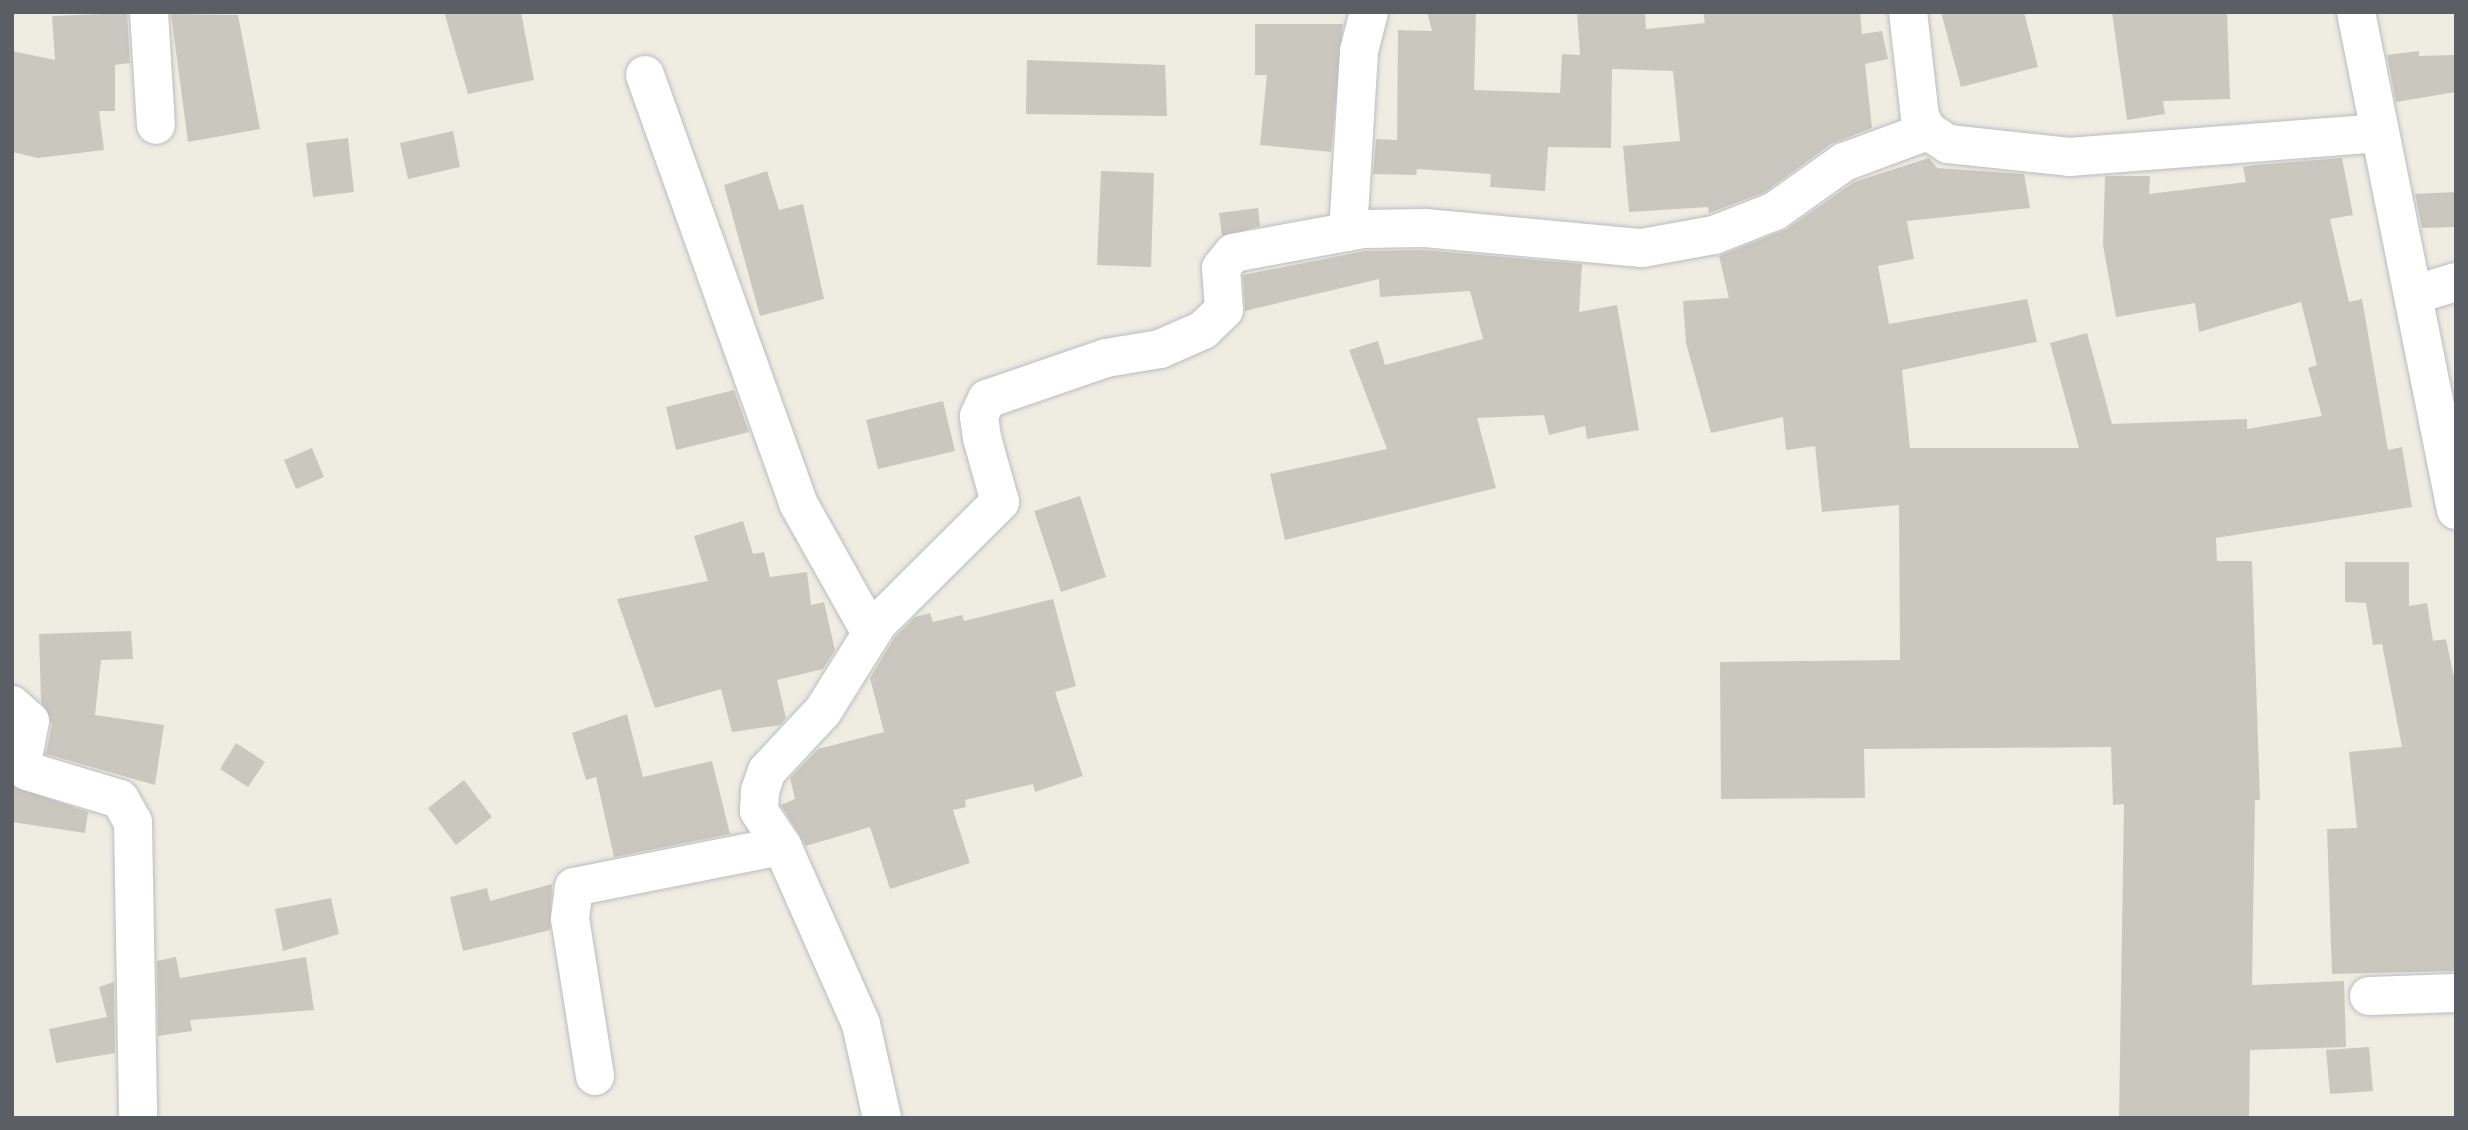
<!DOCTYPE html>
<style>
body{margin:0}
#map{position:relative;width:2468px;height:1130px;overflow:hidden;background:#efede2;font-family:"Asap Condensed",sans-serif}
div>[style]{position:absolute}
.building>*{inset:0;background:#cac7bf}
.roads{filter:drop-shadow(0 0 2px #babcc2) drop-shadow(0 0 2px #babcc2)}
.minor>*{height:38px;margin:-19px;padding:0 19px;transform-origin:19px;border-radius:19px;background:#fff}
span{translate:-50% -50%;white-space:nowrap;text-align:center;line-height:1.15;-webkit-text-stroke:5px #fff;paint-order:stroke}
.frame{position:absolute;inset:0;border:14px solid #5b5e64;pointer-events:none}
</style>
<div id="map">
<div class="building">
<div style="clip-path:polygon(444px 12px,521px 12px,534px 80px,468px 94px)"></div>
<div style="clip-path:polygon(1427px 12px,1476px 12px,1474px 90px,1560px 93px,1562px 54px,1580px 55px,1577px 12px,1645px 12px,1646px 29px,1705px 23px,1703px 12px,1860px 12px,1862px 34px,1882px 31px,1888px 59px,1865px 64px,1872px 128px,1831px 144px,1765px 192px,1709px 213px,1708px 207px,1629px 212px,1623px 146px,1680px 141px,1673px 71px,1612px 69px,1611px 148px,1548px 147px,1545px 191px,1490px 187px,1491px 174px,1417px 169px,1416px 175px,1373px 174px,1376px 139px,1397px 140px,1398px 30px,1432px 31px)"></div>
<div style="clip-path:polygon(1941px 12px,2024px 12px,2038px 67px,1961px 87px)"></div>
<div style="clip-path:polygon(2112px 12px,2227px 12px,2230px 99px,2163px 101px,2165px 114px,2127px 120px)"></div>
<div style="clip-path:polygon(127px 13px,130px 63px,115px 65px,115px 111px,99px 111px,104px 150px,38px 158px,12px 152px,12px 51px,55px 60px,52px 16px)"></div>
<div style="clip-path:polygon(171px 14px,238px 15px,260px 129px,188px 142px)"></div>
<div style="clip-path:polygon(1255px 24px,1343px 24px,1331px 152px,1260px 145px,1267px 75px,1255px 75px)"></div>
<div style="clip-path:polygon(2419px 51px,2419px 56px,2456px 55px,2456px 92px,2396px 102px,2387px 55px)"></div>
<div style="clip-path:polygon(1027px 60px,1165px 65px,1167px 116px,1026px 114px)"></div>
<div style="clip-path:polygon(453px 131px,460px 167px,408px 179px,400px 143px)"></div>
<div style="clip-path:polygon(348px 138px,354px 192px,313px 197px,306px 143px)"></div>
<div style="clip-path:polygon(1929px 158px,1937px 168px,2024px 174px,2030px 208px,1907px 221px,1914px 259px,1878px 266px,1889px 324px,2027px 299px,2037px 342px,1902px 370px,1910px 448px,2079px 448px,2050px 343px,2087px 333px,2112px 424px,2247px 419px,2247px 429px,2322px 416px,2308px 368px,2317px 365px,2301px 302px,2199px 332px,2195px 303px,2116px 317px,2103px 245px,2105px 176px,2150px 176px,2149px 194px,2246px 182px,2243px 167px,2254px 165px,2342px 158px,2353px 215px,2330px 219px,2349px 302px,2362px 299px,2388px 450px,2402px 447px,2412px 507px,2216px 538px,2217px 561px,2252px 561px,2260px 800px,2255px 800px,2252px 985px,2344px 981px,2346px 1047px,2250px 1050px,2249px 1118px,2119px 1118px,2124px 804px,2113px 805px,2111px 747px,1864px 749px,1865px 798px,1721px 799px,1720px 662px,1900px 660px,1899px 505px,1822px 512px,1815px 446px,1786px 450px,1783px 417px,1711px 433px,1686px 343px,1683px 301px,1729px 298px,1719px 256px,1787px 229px,1854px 182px)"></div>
<div style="clip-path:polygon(767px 171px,779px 210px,803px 204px,824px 299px,760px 316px,724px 185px)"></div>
<div style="clip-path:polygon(1101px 171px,1154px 173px,1151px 267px,1097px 265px)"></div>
<div style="clip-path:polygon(2456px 192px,2456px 227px,2422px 228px,2415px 194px)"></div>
<div style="clip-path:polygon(1258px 208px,1260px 226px,1222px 236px,1219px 213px)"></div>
<div style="clip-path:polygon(1424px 250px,1582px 264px,1579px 312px,1617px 305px,1639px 430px,1587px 439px,1585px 426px,1549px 435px,1544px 415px,1477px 418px,1496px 488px,1285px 540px,1270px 474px,1387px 449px,1349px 350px,1378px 341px,1385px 365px,1483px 339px,1470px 291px,1380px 297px,1379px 279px,1245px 311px,1243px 275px,1365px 251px)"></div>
<div style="clip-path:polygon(734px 390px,749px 432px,676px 450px,666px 407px)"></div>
<div style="clip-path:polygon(943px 401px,955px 451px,878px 469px,866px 420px)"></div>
<div style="clip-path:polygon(312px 448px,324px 477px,296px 489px,284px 460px)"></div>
<div style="clip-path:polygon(1080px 496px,1106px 577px,1061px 592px,1034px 511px)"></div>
<div style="clip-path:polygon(743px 521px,753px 554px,764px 552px,770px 577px,807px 572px,811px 605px,824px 602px,835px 650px,823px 669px,777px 680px,786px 718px,780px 725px,732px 732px,721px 689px,655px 708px,617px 599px,708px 581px,694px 536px)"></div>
<div style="clip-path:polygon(2345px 562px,2409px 562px,2409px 606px,2427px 603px,2433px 641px,2446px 639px,2456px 687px,2456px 971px,2332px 974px,2327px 829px,2357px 828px,2349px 752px,2402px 747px,2382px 644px,2373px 645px,2366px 603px,2345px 602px)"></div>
<div style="clip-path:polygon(1053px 599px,1076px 686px,1055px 692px,1083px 776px,1035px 792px,1033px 784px,965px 800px,966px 807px,953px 810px,970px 863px,890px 889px,870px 827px,806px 846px,781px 805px,795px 799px,790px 778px,818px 749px,884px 732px,870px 678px,895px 637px,915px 617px,930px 613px,933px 622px,962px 615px,964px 621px)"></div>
<div style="clip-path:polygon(131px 631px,133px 659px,101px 660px,95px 715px,164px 725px,155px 785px,46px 754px,52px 724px,41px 702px,39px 634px)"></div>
<div style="clip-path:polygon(627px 714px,643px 777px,712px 761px,730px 834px,614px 857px,596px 777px,586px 780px,572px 733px)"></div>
<div style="clip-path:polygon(236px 743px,265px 762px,248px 787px,220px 769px)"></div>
<div style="clip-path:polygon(464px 780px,492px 817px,456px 845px,428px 808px)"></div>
<div style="clip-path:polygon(12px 786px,88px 812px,85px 833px,12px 822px)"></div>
<div style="clip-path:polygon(552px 884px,550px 930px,463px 951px,450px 897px,487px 888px,490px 901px)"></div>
<div style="clip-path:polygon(331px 898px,339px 934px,283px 951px,275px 909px)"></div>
<div style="clip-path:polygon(176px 957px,180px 978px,306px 957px,314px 1010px,190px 1020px,192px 1031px,158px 1036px,157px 961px)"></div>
<div style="clip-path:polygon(114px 982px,115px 1053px,56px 1063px,49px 1029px,107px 1017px,99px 987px)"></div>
<div style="clip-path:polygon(2369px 1047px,2373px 1091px,2330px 1094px,2326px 1050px)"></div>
</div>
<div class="roads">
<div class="minor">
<div style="left:149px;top:12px;width:113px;rotate:86.5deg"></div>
<div style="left:2356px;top:12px;width:508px;rotate:78.65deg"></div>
<div style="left:645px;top:75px;width:455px;rotate:70.3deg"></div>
<div style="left:798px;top:503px;width:149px;rotate:60.7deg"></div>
<div style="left:1928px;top:131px;width:24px;rotate:33deg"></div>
<div style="left:1948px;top:144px;width:122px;rotate:6.1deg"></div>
<div style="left:2069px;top:157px;width:312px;rotate:-4.4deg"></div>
<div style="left:1348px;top:232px;width:181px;rotate:-86.5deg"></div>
<div style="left:1359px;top:51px;width:40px;rotate:-75.6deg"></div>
<div style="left:2413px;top:295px;width:45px;rotate:-16.8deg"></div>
<div style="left:12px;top:705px;width:24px;rotate:42deg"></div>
<div style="left:30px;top:721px;width:43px;rotate:100.8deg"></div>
<div style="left:22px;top:763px;width:9px;rotate:58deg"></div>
<div style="left:27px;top:771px;width:97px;rotate:16.8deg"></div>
<div style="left:120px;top:799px;width:26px;rotate:61deg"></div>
<div style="left:133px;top:822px;width:296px;rotate:89deg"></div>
<div style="left:2369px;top:996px;width:87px;rotate:-2deg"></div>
<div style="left:595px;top:1076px;width:159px;rotate:-99deg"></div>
<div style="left:570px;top:919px;width:32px;rotate:-83deg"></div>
<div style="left:574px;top:887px;width:212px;rotate:-11.2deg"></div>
<div style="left:882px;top:1118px;width:96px;rotate:-102.6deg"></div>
<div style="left:861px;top:1024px;width:195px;rotate:-113.9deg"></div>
<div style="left:782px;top:846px;width:42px;rotate:-123.3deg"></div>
<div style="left:759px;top:811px;width:20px;rotate:-87deg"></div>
<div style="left:760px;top:791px;width:21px;rotate:-71deg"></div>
<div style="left:767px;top:771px;width:82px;rotate:-47deg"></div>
<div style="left:823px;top:711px;width:104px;rotate:-58deg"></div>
<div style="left:878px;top:623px;width:172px;rotate:-44.8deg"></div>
<div style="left:1000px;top:502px;width:66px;rotate:-105.7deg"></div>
<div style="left:982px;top:438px;width:22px;rotate:-98deg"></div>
<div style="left:979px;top:416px;width:19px;rotate:-65deg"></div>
<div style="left:987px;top:399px;width:126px;rotate:-19deg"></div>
<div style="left:1106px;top:358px;width:55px;rotate:-9.5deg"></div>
<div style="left:1160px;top:349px;width:47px;rotate:-23.8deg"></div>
<div style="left:1203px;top:330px;width:29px;rotate:-44deg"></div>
<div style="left:1224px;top:310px;width:42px;rotate:-94.1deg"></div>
<div style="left:1221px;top:268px;width:19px;rotate:-51deg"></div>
<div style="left:1233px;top:253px;width:132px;rotate:-10.5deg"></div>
<div style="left:1363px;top:229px;width:62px;rotate:-0.9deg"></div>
<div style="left:1425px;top:228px;width:218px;rotate:5.3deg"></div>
<div style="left:1642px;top:248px;width:73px;rotate:-10.2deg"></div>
<div style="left:1714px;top:235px;width:66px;rotate:-21.5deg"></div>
<div style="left:1775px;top:211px;width:85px;rotate:-35.4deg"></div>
<div style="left:1844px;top:162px;width:90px;rotate:-20.3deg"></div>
<div style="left:1928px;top:131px;width:16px;rotate:-120deg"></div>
<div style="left:1920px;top:117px;width:106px;rotate:-96.5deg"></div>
</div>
</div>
<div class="frame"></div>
</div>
